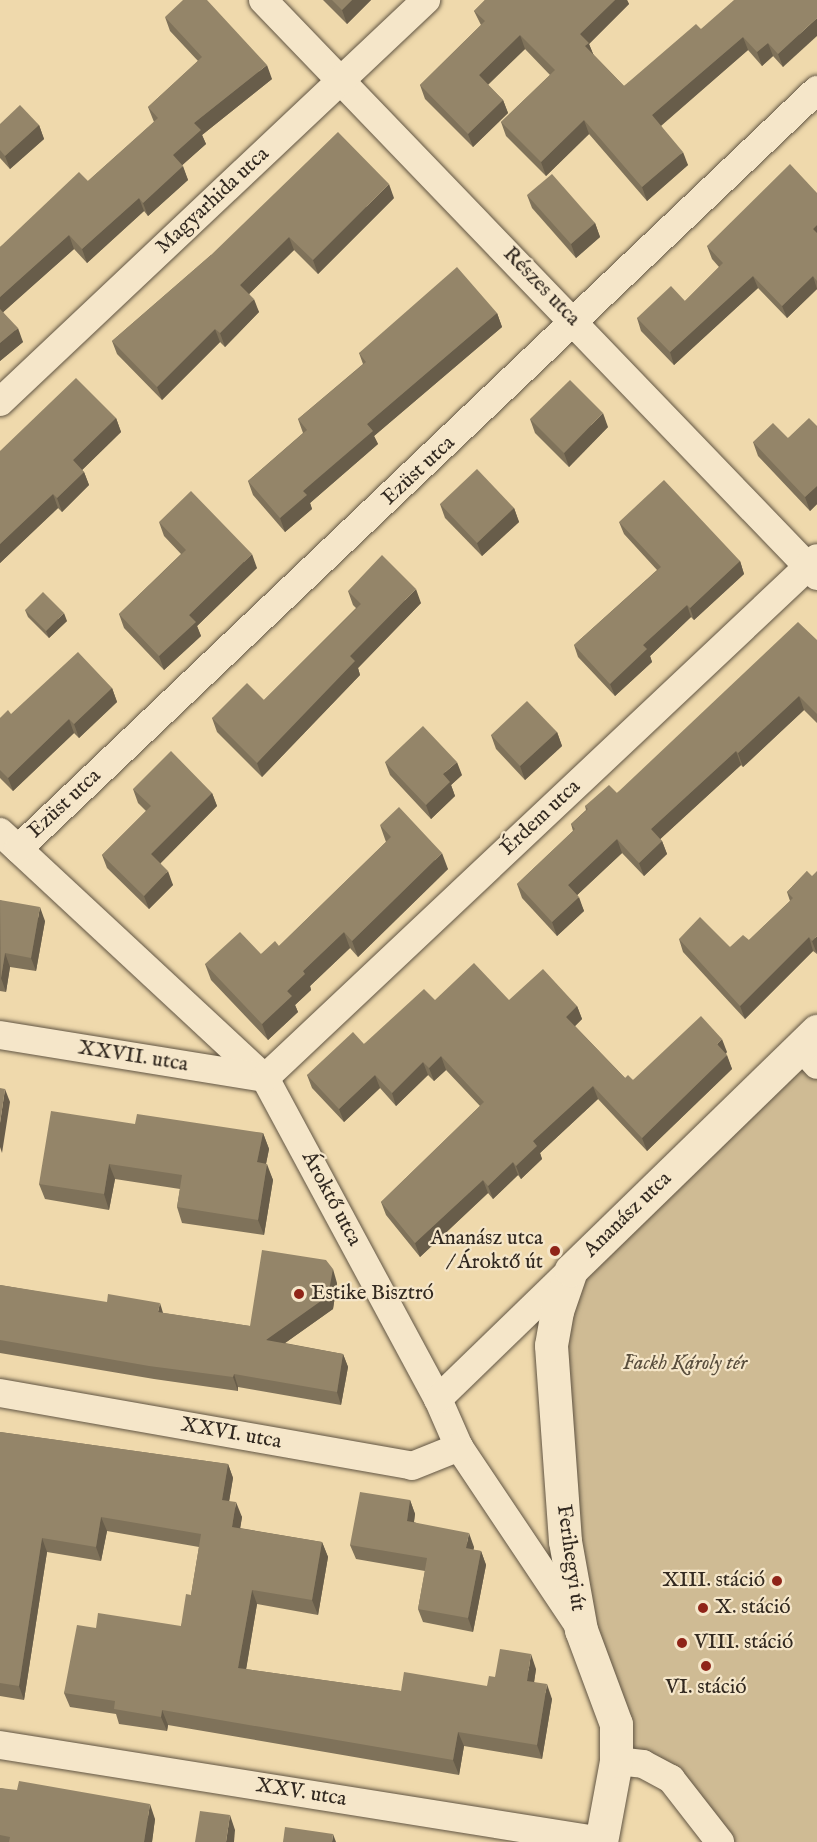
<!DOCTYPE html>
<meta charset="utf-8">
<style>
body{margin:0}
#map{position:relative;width:817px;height:1842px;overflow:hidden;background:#efd9ac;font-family:"IM FELL English",serif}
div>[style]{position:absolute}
.green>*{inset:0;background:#cfbb94}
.roads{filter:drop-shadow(0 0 2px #615543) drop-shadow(0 0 2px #615543)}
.minor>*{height:28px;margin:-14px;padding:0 14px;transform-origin:14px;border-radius:14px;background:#f5e6c9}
.tertiary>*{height:33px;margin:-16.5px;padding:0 16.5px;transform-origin:16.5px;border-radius:16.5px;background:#f5e6c9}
.wall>*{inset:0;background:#7f725a}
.shaded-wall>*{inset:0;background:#685d4a}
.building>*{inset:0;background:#948569}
.dots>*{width:16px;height:16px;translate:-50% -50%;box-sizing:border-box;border:3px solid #f5e6c9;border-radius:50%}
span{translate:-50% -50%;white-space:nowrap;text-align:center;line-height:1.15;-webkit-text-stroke:4.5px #f5e6c9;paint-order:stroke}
.street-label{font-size:21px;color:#322920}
.poi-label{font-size:21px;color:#322920}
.right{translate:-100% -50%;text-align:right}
.left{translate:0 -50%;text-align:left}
.park-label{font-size:21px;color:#594e3d;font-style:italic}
</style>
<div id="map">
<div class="green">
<div style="clip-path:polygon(801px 1047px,817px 1065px,817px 1842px,720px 1842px,671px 1779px,616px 1761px,581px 1630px,557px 1311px,661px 1183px)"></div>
</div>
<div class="roads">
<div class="minor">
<div style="left:263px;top:0;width:799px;rotate:46.12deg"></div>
<div style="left:0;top:402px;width:586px;rotate:-43.34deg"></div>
<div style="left:0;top:832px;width:362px;rotate:42.9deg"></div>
<div style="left:265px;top:1078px;width:365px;rotate:61.7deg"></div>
<div style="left:438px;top:1399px;width:52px;rotate:66.4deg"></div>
<div style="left:459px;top:1447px;width:216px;rotate:56.2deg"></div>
<div style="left:18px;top:849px;width:1102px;rotate:-43.53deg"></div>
<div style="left:0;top:1035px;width:268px;rotate:9.2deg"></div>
<div style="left:801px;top:1047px;width:24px;rotate:48deg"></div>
<div style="left:265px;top:1078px;width:758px;rotate:-43.29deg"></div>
<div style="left:0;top:1393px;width:418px;rotate:10deg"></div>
<div style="left:412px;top:1466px;width:51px;rotate:-22deg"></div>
<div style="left:438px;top:1399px;width:185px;rotate:-44.1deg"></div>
<div style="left:0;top:1745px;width:610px;rotate:9.06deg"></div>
<div style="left:616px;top:1761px;width:27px;rotate:6deg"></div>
<div style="left:643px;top:1764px;width:32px;rotate:28deg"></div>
<div style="left:671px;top:1779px;width:80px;rotate:52.1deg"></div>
</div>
<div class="tertiary">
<div style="left:601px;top:1842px;width:82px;rotate:-79.5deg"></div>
<div style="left:616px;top:1761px;width:37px;rotate:-90deg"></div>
<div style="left:616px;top:1724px;width:100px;rotate:-110.4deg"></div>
<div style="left:581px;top:1630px;width:90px;rotate:-100.2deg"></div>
<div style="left:565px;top:1541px;width:196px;rotate:-94.1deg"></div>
<div style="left:551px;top:1345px;width:35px;rotate:-80deg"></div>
<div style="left:557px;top:1311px;width:43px;rotate:-71.1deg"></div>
<div style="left:571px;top:1270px;width:343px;rotate:-44.2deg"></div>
</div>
</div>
<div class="wall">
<div style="clip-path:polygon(323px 0,371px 0,347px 24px)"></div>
<div style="clip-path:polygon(485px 0,627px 0,629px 4px,589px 44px,593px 54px,624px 86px,701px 29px,817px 0,783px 67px,773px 56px,762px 66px,748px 50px,661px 126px,688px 165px,647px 201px,589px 134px,546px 176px,506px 136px,501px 122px,550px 75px,525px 49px,488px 85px,503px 100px,508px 113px,473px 147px,425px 99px,420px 85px,481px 25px,474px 11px)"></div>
<div style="clip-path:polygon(165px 17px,272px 79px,202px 135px,206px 144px,182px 165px,188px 180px,148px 216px,144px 211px,87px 263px,74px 249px,3px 312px,23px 342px,0 361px,0 247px,88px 181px,154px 122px,148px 107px,198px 61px,170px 31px)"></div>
<div style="clip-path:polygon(0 124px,39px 125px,44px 139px,10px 169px,0 158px)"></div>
<div style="clip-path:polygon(817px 193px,817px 289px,787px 318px,758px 288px,674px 365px,641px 331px,637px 318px,685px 301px,719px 267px,712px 259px,707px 246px)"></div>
<div style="clip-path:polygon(527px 195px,595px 223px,600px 237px,576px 258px,532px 208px)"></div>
<div style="clip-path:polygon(394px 198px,318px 274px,294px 250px,249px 294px,259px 312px,225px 347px,220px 342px,162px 400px,117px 354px,112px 341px,211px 255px)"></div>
<div style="clip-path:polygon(497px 313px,502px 327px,374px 436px,378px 444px,310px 503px,312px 509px,285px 532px,253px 495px,248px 481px,303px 433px,298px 419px,363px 364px,359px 353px)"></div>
<div style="clip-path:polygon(116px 418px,121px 432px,82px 470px,84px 472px,89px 485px,62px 512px,58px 508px,0 563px,0 451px)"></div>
<div style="clip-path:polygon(530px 419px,608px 427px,569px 467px,535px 433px)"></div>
<div style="clip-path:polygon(817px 426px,817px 504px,810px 511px,758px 456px,753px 442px,788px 438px)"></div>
<div style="clip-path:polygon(440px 504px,514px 508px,519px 522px,482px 556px,445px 518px)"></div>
<div style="clip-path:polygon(159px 522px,257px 568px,197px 626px,201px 636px,164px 670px,124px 628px,119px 614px,181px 554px,164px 536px)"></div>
<div style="clip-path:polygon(619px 522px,740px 561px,744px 574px,694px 620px,691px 617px,650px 656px,652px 662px,615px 696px,578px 657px,574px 645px,657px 570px,624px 534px)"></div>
<div style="clip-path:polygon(348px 591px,421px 603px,358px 668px,360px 675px,262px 777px,217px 732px,212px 718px,264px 700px,356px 608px,353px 605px)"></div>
<div style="clip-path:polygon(25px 610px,67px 621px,49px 638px,28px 617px)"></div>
<div style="clip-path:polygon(817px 640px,817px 723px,804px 710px,743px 767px,741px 765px,660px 839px,662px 841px,667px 854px,644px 876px,622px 853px,577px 895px,584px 911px,557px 936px,522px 898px,517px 884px,573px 831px,571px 824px,586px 810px,585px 806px,617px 793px)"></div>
<div style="clip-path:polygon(112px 688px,117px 702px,79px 738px,74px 733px,13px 791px,0 778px,0 718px)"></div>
<div style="clip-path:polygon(557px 732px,562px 746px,525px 780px,496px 749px,491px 735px)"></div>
<div style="clip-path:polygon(385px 762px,462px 775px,451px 785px,455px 796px,431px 819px,390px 775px)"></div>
<div style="clip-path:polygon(133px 789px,212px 793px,217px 806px,160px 863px,173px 885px,149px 909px,107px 868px,102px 855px,146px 811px,138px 803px)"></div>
<div style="clip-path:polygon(380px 825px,448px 869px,358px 957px,350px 948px,310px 986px,311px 990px,295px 1005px,298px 1012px,268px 1040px,211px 980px,205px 964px,261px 954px,279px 946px,386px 842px)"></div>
<div style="clip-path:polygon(807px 871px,817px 954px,813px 951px,745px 1019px,683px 952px,679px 939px,730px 947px,749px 940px,790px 901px,787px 892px)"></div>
<div style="clip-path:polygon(0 900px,45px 921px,36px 971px,10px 967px,6px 992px,0 991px)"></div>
<div style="clip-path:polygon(435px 1000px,509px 1000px,577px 1006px,582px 1019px,575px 1026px,625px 1078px,633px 1080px,727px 1052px,726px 1054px,732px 1069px,647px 1151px,598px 1099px,540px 1153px,542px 1159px,521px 1179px,518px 1175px,493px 1199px,488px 1193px,420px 1257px,386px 1215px,381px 1202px,480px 1106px,446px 1070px,434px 1081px,428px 1075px,396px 1106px,380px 1088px,344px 1122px,312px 1088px,307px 1075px,364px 1044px)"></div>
<div style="clip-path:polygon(135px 1124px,263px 1133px,269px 1149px,266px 1164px,273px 1180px,264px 1235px,182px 1223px,177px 1207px,180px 1189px,115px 1179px,109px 1210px,45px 1199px,39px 1184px)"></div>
<div style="clip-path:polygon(337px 1283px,333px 1309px,285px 1343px,343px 1354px,348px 1367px,341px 1405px,238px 1387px,238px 1391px,154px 1379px,0 1353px,0 1285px,163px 1313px,250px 1326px)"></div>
<div style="clip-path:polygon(0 1432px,228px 1464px,233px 1478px,229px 1501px,242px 1517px,240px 1528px,322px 1542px,328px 1557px,318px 1615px,257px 1604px,246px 1669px,401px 1691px,487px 1686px,495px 1677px,536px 1669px,534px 1682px,552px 1699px,542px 1759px,464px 1746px,459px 1775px,168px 1725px,167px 1731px,119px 1724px,116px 1714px,70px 1707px,64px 1693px,96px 1628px,181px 1626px,191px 1595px,199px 1547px,107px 1531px,101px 1561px,47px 1552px,24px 1700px,0 1696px)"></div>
<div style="clip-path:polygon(410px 1500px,415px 1514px,414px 1522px,474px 1547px,473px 1550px,481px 1551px,486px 1565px,473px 1632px,423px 1622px,418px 1609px,425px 1571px,356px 1559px,350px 1545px)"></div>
<div style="clip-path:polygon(0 1788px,155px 1819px,152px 1842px,0 1842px)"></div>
</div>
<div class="shaded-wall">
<div style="clip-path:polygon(352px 0,371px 0,347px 24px,342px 10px)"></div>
<div style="clip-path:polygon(615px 0,627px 0,629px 4px,589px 44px,594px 56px,590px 60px,580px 34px)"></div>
<div style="clip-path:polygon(817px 18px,817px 36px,783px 67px,778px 54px)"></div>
<div style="clip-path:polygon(520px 35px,525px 49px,483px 89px,479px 75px)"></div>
<div style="clip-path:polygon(743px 37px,748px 50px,657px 129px,652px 115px)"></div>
<div style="clip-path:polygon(768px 43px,773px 56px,762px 66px,757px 52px)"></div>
<div style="clip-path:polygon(267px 65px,272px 79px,202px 135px,206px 144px,178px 169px,173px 155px,194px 123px)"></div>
<div style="clip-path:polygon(503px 100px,508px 113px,473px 147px,468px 134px)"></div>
<div style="clip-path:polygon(584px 120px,589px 134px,546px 176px,541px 162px)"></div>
<div style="clip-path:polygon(39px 125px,44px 139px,10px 169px,5px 156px)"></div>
<div style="clip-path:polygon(683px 152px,688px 165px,647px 201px,642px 187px)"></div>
<div style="clip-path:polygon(183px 166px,188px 180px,148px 216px,143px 203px)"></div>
<div style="clip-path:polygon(389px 184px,394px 198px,318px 274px,313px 260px)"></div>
<div style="clip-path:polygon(139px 198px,144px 211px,87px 263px,82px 249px)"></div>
<div style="clip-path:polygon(595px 223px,600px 237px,576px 258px,571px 244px)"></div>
<div style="clip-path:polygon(817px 225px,817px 240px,813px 229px)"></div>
<div style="clip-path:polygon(69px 235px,74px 249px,0 315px,0 297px)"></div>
<div style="clip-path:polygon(289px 237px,294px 250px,245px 298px,240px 285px)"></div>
<div style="clip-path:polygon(753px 276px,758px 288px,674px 365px,670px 352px)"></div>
<div style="clip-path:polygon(813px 276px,817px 289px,787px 318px,782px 306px)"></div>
<div style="clip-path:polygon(254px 299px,259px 312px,225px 347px,220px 333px)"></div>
<div style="clip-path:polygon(497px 313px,502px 327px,374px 436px,378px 444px,310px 503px,312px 509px,285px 532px,280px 518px,303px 491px,367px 424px)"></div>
<div style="clip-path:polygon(18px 328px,23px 342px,0 361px,0 343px)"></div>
<div style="clip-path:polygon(215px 329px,220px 342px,162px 400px,157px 387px)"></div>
<div style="clip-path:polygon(603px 413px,608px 427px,569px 467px,564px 453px)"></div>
<div style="clip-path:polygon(116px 418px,121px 432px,78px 474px,73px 460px)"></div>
<div style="clip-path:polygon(84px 472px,89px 485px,62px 512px,57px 498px)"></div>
<div style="clip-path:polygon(817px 486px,817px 504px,810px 511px,805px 497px)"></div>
<div style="clip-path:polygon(53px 494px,58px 508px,0 563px,0 544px)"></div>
<div style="clip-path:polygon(514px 508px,519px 522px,482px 556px,477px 543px)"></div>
<div style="clip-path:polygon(252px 554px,257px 568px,197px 626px,201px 636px,164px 670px,159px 656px,189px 615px)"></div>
<div style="clip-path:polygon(740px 561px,744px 574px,694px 620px,690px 608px)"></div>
<div style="clip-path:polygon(416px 589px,421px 603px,358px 668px,360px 675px,262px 777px,257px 763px,350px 656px)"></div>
<div style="clip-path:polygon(687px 605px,691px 617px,650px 656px,652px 662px,615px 696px,610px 684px,643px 645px)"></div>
<div style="clip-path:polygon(64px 613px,67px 621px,49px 638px,46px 631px)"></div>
<div style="clip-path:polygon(112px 688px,117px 702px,79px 738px,74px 724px)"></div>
<div style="clip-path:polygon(799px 696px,804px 710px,743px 767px,738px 753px)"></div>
<div style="clip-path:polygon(69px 719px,74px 733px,13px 791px,8px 778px)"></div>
<div style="clip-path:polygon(557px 732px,562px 746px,525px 780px,520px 766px)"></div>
<div style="clip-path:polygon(736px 751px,741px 765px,656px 843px,651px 829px)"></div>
<div style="clip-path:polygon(457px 762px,462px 775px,451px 785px,455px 796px,431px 819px,426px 805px,443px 774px)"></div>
<div style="clip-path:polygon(212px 793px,217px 806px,156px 868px,151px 854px)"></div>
<div style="clip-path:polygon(617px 839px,622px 853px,573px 899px,568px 885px)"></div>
<div style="clip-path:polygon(662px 841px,667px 854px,644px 876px,639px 863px)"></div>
<div style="clip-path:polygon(442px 853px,448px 869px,358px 957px,352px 941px)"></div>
<div style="clip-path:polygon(168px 871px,173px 885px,149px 909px,144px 896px)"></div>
<div style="clip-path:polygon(579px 897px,584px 911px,557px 936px,552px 922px)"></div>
<div style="clip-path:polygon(40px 907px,45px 921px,36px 971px,31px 958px)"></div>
<div style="clip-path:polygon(344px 932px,350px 948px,310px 986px,311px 990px,295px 1005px,298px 1012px,268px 1040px,262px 1024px,303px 971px)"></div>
<div style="clip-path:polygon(817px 936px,817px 954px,812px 941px)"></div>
<div style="clip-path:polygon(809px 937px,813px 951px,745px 1019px,740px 1006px)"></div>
<div style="clip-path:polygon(5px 953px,10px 967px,6px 992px,1px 978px)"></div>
<div style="clip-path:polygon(577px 1006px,582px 1019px,571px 1030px,566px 1017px)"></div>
<div style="clip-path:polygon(722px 1039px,727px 1052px,721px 1057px,717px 1044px)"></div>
<div style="clip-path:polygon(727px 1055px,732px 1069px,647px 1151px,642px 1138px)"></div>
<div style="clip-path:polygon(441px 1056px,446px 1070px,434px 1081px,429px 1068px)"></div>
<div style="clip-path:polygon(423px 1062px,428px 1075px,396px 1106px,392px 1093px)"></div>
<div style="clip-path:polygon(375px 1075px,380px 1088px,344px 1122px,339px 1109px)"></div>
<div style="clip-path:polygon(593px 1086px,598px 1099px,540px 1153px,542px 1159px,521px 1179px,516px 1166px,533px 1141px)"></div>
<div style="clip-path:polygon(5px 1089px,10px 1102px,2px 1153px,0 1147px,0 1123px)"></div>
<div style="clip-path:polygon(263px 1133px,269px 1149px,263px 1178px,257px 1162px)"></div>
<div style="clip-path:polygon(513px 1162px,518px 1175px,493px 1199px,488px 1186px)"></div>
<div style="clip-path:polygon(109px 1164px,115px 1179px,109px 1210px,104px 1194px)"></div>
<div style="clip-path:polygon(267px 1164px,273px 1180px,264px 1235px,258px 1220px)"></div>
<div style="clip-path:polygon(483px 1180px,488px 1193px,420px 1257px,415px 1243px)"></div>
<div style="clip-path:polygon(333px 1269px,337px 1283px,333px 1309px,271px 1353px,266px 1340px)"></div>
<div style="clip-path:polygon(160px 1303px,164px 1316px,158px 1312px)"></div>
<div style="clip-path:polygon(343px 1354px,348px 1367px,341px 1405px,337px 1392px)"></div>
<div style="clip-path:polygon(234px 1374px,238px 1387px,238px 1391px,233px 1377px)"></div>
<div style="clip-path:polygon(228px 1464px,233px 1478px,227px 1514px,222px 1500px)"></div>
<div style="clip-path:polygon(410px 1500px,415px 1514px,412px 1535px,407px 1521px)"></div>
<div style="clip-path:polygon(236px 1502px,242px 1517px,238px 1542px,232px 1527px)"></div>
<div style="clip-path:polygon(101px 1517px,107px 1531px,101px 1561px,96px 1547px)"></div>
<div style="clip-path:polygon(469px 1533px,474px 1547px,471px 1562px,466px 1548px)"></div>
<div style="clip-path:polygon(42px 1538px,47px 1552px,24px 1700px,19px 1686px)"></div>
<div style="clip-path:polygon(322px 1542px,328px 1557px,318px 1615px,312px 1600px)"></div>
<div style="clip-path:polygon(481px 1551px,486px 1565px,473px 1632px,468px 1618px)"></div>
<div style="clip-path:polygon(252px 1590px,257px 1604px,244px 1682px,238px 1668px)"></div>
<div style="clip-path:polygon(531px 1654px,536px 1669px,532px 1696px,527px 1681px)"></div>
<div style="clip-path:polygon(547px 1684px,552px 1699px,542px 1759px,537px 1745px)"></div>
<div style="clip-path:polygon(162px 1710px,168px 1725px,167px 1731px,161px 1717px)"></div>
<div style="clip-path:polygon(458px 1732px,464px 1746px,459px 1775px,453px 1760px)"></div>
<div style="clip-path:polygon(150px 1804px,155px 1819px,152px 1842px,144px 1842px)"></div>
<div style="clip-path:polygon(230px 1815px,235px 1830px,234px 1842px,226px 1842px)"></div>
<div style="clip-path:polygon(333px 1834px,336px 1842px,332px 1842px)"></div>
</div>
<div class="building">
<div style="clip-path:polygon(183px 0,207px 0,267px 65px,194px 123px,201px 130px,173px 155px,183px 166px,143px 203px,139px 198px,82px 249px,69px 235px,0 297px,0 247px,79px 172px,88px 181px,158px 118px,148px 107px,202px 57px,165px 17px)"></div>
<div style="clip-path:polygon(332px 0,352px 0,342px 10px)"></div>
<div style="clip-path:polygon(485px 0,615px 0,580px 34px,589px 43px,585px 46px,624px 86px,696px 24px,701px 29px,734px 0,817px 0,817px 18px,778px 54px,768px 43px,757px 52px,743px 37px,652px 115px,683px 152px,642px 187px,584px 120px,541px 162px,501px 122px,555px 70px,520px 35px,479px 75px,503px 100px,468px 134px,420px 85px,485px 21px,474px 11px)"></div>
<div style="clip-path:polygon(20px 105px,39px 125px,5px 156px,0 150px,0 124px)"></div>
<div style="clip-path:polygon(338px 132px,389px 184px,313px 260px,289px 237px,240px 285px,254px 299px,220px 333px,215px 329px,157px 387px,112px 341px,211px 255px)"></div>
<div style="clip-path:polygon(790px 164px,817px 193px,817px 225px,813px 229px,817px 233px,817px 281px,813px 276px,782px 306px,753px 276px,670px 352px,637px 318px,671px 286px,685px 301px,723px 263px,707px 246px)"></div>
<div style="clip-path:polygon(552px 174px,595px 223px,571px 244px,527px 195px)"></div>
<div style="clip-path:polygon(457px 267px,497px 313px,367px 424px,373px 431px,303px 491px,307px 495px,280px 518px,248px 481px,307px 430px,298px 419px,366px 362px,359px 353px)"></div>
<div style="clip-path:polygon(0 309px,18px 328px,0 343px)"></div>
<div style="clip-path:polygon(76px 378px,116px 418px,73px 460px,84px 472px,57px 498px,53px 494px,0 544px,0 451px)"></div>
<div style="clip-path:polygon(570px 380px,603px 413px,564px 453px,530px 419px)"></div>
<div style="clip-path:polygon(809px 418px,817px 426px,817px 486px,805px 497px,753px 442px,773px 423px,788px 438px)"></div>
<div style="clip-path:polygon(477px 469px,514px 508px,477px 543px,440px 504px)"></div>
<div style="clip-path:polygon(664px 480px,740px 561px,690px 608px,687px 605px,643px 645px,647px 649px,610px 684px,574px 645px,661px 567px,619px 522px)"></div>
<div style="clip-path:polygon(191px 491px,252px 554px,189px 615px,196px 622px,159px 656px,119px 614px,186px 550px,159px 522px)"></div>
<div style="clip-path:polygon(382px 555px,416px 589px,350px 656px,355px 661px,257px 763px,212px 718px,247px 683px,264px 700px,361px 604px,348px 591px)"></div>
<div style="clip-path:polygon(43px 592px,64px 613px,46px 631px,25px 610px)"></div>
<div style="clip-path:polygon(798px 622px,817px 640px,817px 714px,799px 696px,738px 753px,736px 751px,651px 829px,662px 841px,639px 863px,617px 839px,568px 885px,579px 897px,552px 922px,517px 884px,575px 829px,571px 824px,588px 809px,585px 806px,609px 785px,617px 793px)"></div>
<div style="clip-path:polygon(78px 652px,112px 688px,74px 724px,69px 719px,8px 778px,0 770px,0 718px,8px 710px,11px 714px)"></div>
<div style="clip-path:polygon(527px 701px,557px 732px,520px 766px,491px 735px)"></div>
<div style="clip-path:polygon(423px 726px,457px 762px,443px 774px,450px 782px,426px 805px,385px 762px)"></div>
<div style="clip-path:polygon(171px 751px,212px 793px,151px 854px,168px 871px,144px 896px,102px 855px,151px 806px,133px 789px)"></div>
<div style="clip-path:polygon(399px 807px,442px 853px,352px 941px,344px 932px,303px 971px,305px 974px,287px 991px,292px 996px,262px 1024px,205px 964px,240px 932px,261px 954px,275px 941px,279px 946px,391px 837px,380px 825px)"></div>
<div style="clip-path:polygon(807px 871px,812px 876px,817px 871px,817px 936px,812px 941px,809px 937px,740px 1006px,679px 939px,700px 917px,730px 947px,743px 935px,749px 940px,793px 898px,787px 892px)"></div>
<div style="clip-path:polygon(0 900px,40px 907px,31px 958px,5px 953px,1px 978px)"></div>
<div style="clip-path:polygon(474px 963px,509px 1000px,543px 969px,577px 1006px,566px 1017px,625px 1078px,628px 1075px,633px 1080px,701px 1016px,722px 1039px,717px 1044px,727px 1055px,642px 1138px,593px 1086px,533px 1141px,537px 1146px,516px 1166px,513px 1162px,488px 1186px,483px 1180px,415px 1243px,381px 1202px,484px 1102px,441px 1056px,429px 1068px,423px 1062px,392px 1093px,375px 1075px,339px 1109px,307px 1075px,353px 1032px,364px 1044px,424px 989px,435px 1000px)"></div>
<div style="clip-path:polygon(0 1088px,5px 1089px,0 1123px)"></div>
<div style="clip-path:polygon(51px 1111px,135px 1124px,137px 1114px,263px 1133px,257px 1162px,267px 1164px,258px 1220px,177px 1207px,182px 1175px,109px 1164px,104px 1194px,39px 1184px)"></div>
<div style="clip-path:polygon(262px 1250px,326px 1260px,333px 1269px,328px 1296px,266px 1340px,343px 1354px,337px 1392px,234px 1374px,233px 1377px,149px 1366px,0 1340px,0 1285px,107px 1302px,108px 1294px,160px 1303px,158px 1312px,250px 1326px)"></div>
<div style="clip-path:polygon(0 1432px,228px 1464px,222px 1500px,236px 1502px,232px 1527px,322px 1542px,312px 1600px,252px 1590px,238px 1668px,401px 1691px,404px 1672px,487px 1686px,489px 1676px,495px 1677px,500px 1649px,531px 1654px,527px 1681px,547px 1684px,537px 1745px,458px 1732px,453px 1760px,162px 1710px,161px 1717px,114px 1709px,115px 1701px,64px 1693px,77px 1625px,96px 1628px,98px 1613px,181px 1626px,186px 1594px,191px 1595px,201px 1534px,101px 1517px,96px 1547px,42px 1538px,19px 1686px,0 1683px)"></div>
<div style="clip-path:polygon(360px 1492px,410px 1500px,407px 1521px,469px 1533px,466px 1548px,481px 1551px,468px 1618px,418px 1609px,427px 1558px,350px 1545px)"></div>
<div style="clip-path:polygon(19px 1781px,150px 1804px,144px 1842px,9px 1842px,10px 1837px,0 1835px,0 1788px,17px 1790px)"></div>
<div style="clip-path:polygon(200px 1811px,230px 1815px,226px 1842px,195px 1842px)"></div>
<div style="clip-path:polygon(285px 1827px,333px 1834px,332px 1842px,283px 1842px)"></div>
</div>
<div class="dots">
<div style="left:555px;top:1251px;background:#8f2418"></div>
<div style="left:299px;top:1294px;background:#8f2418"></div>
<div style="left:777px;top:1581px;background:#8f2418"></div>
<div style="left:703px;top:1608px;background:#8f2418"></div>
<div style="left:682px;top:1643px;background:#8f2418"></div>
<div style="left:706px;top:1666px;background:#8f2418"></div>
</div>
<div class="street-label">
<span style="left:213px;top:201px;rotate:-43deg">Magyarhida utca</span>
<span style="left:541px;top:287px;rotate:46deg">Részes utca</span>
<span style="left:419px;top:471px;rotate:-43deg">Ezüst utca</span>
<span style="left:65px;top:804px;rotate:-43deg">Ezüst utca</span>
<span style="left:541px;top:818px;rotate:-43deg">Érdem utca</span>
<span style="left:133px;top:1057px;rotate:9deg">XXVII. utca</span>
<span style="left:331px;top:1199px;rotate:62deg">Ároktő utca</span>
<span style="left:628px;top:1215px;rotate:-44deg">Ananász utca</span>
<span style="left:231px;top:1434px;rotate:10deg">XXVI. utca</span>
<span style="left:570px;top:1558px;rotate:82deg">Ferihegyi út</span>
<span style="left:301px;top:1793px;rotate:9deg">XXV. utca</span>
</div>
<div class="poi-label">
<span class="right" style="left:543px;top:1251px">Ananász utca<br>/ Ároktő út</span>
<span class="left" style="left:311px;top:1294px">Estike Bisztró</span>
<span class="right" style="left:765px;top:1581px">XIII. stáció</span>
<span class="left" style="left:715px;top:1608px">X. stáció</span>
<span class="left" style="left:694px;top:1643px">VIII. stáció</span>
<span style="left:706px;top:1688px">VI. stáció</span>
</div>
<div class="park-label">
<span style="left:685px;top:1364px">Fackh Károly tér</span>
</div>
</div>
